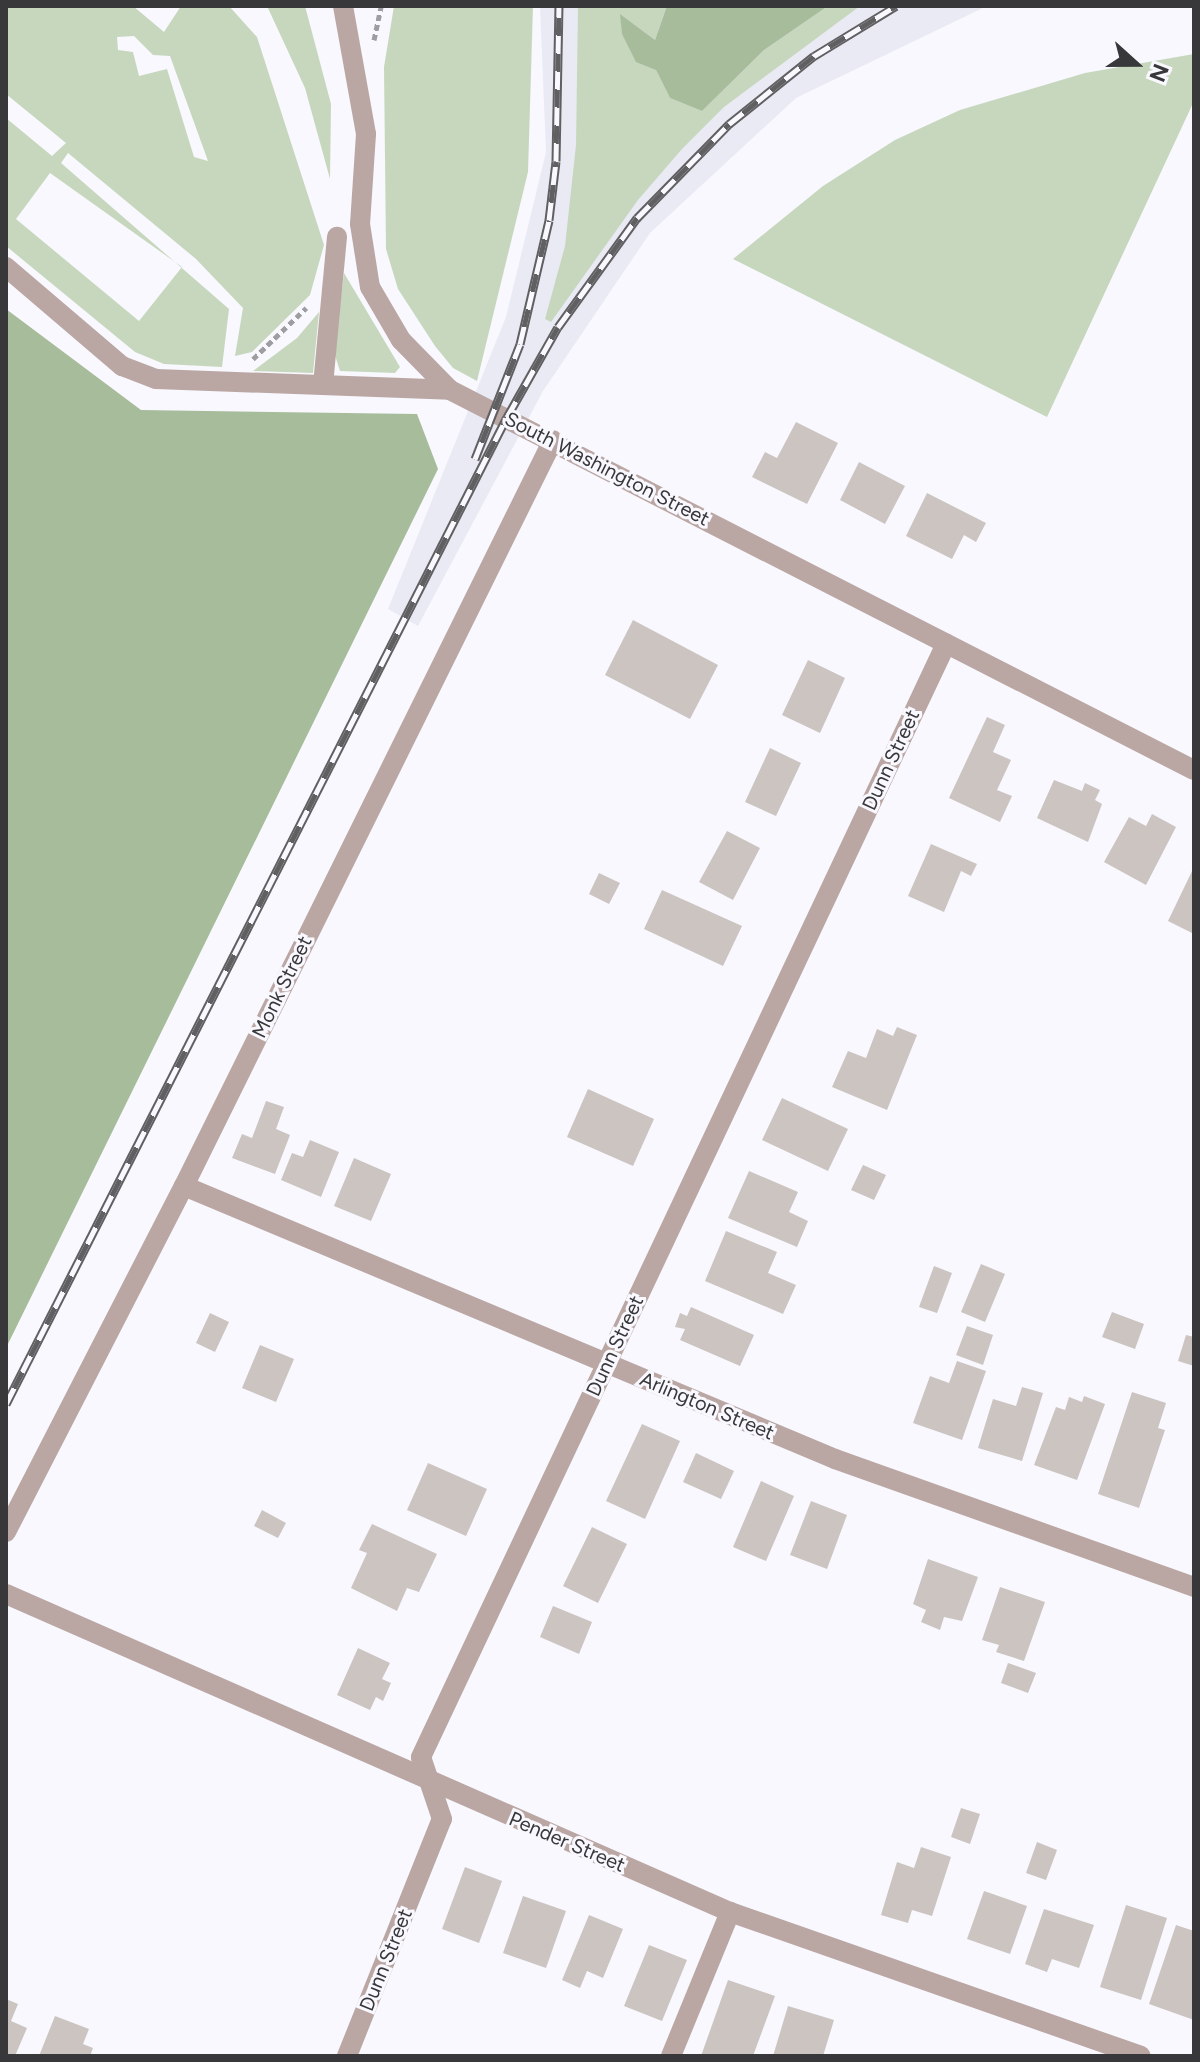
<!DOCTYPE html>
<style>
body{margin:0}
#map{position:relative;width:1200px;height:2062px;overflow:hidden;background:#f8f8fe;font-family:Figtree,sans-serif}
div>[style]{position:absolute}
.built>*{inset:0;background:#eaeaf5}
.green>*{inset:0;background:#c7d7bd}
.forest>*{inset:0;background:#a7bc9b}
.building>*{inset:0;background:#ccc4c1}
.path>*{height:5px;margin-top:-2.5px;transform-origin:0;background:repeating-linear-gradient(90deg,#9e9ea2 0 6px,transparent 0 10px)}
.minor>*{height:20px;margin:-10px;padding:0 10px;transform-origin:10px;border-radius:10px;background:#baa7a4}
.rail>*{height:9px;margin-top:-4.5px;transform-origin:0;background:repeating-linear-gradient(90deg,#f8f8fe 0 18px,#606062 0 36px);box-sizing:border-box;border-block:2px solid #606062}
span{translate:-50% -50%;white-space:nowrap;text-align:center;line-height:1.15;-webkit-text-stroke:6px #f8f8fe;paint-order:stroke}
.street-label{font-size:20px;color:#38383a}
.frame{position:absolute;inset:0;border:8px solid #38383a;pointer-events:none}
.north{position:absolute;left:1096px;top:24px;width:80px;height:80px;-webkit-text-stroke:6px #f8f8fe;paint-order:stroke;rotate:111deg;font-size:22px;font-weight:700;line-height:32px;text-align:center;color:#38383a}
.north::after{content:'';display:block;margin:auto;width:28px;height:36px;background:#38383a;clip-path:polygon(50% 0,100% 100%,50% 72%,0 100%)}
</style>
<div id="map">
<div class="built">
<div style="clip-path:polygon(540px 6px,987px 6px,796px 98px,650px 233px,543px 391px,418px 626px,388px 609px,506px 317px,546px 152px)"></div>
</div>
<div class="green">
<div style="clip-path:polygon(evenodd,6px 6px,133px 6px,164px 32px,181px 6px,229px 6px,257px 37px,324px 245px,310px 295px,252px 352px,235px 356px,243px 308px,196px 259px,68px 153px,61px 163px,229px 309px,222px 367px,164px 364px,135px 352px,6px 246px,6px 118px,52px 156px,66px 143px,6px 94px,6px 6px,134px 36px,153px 55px,170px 56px,208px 161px,194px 157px,167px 69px,139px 76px,133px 52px,118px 50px,117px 37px,134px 36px,6px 6px,50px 173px,182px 267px,139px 321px,16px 219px,50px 173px)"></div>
<div style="clip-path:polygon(267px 6px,305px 6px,331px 104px,330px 179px,305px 88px)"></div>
<div style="clip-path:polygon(394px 6px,533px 6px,528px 172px,477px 381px,453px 368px,435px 346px,398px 289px,386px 249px,384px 67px)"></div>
<div style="clip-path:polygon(578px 6px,667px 6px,655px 40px,621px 15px,622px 34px,656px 70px,670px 98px,702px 111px,764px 50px,828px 6px,860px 6px,724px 107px,682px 149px,638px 200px,551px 322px,545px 319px,565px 246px,576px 145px)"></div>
<div style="clip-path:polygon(1194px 54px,1194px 101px,1047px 417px,733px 259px,823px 186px,895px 140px,960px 110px,1085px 73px)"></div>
<div style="clip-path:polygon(344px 273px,400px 367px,395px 373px,340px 371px,334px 352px)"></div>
<div style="clip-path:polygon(319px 312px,313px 373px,253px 371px,297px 338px)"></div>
</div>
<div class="forest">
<div style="clip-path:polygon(667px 6px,828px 6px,764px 50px,702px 111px,670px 98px,656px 70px,636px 62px,622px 34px,620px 14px,655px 40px)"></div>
<div style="clip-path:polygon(6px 309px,141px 410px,417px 414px,438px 469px,6px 1348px)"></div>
</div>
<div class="building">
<div style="clip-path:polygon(796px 422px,838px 443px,807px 504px,752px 477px,765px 452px,777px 458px)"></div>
<div style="clip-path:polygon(859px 462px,905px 486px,885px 524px,840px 500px)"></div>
<div style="clip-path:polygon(927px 493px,986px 523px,976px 542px,964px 535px,952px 559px,906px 536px)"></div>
<div style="clip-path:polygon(633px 620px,718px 665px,690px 719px,605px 675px)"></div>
<div style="clip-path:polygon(808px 660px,845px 678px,820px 733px,782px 715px)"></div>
<div style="clip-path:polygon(987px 717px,1005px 725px,993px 752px,1011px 760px,997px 790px,1012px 796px,1000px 822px,949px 798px)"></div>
<div style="clip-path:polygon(770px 748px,801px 763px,776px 816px,745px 802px)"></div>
<div style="clip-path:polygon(1054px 780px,1082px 791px,1085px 783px,1100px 790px,1095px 800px,1102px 804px,1088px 842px,1037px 818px)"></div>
<div style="clip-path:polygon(1152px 814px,1176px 827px,1146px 885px,1104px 862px,1129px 817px,1146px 826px)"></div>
<div style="clip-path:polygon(727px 831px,760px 848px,733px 900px,699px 882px)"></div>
<div style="clip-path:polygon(931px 844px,977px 864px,971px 876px,961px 871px,944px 912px,908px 896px)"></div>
<div style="clip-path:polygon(1194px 867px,1194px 934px,1168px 921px)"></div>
<div style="clip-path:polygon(599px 873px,620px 883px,609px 904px,589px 894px)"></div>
<div style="clip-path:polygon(662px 890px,742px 926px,723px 966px,644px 929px)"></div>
<div style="clip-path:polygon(897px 1027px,917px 1035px,887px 1110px,832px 1087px,848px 1051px,866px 1058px,877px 1029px,893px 1036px)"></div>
<div style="clip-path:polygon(588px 1089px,654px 1119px,633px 1166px,567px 1137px)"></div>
<div style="clip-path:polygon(782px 1098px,848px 1129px,828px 1171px,762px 1140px)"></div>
<div style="clip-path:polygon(266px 1101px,284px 1107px,276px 1129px,290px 1135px,275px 1174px,232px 1158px,242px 1134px,252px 1138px)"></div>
<div style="clip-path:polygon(310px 1140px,339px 1152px,321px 1197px,281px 1180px,292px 1153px,303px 1157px)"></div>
<div style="clip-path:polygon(354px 1158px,391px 1174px,371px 1221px,334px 1206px)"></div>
<div style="clip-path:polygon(863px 1165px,886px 1175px,874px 1200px,851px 1190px)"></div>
<div style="clip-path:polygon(749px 1171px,798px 1192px,789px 1212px,808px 1221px,797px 1247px,728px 1218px)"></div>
<div style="clip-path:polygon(726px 1231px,777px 1252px,768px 1273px,796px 1285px,783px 1314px,705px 1281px)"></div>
<div style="clip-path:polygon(981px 1264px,1005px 1274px,985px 1322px,961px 1312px)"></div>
<div style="clip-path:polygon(934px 1266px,952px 1273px,937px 1313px,919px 1307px)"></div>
<div style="clip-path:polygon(691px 1307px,754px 1335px,740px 1366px,680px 1340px,685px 1329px,675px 1327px,680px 1313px,687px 1316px)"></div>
<div style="clip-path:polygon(1112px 1312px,1144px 1324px,1135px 1349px,1102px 1337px)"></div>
<div style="clip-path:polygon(210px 1313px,229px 1322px,215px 1352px,196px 1343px)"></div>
<div style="clip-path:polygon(967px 1326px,993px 1335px,983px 1365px,956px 1355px)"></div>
<div style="clip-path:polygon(1186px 1335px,1194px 1337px,1194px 1366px,1178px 1361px)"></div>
<div style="clip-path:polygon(260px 1345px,294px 1359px,276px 1402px,242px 1388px)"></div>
<div style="clip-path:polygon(957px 1361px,986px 1371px,962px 1440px,913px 1423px,930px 1376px,949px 1383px)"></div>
<div style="clip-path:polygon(1022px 1387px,1043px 1393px,1022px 1461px,978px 1448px,993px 1399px,1016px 1406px)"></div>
<div style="clip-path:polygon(1132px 1392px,1166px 1403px,1158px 1428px,1165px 1430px,1139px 1508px,1098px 1494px)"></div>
<div style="clip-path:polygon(1084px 1396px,1105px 1404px,1077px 1480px,1034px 1465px,1056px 1407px,1065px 1410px,1069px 1397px,1082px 1402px)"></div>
<div style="clip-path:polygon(642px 1424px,680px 1441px,645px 1519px,606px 1501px)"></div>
<div style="clip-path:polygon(696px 1453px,734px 1471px,721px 1499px,683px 1482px)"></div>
<div style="clip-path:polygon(428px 1463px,487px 1489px,466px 1536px,407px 1510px)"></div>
<div style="clip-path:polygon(761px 1481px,794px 1496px,766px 1561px,733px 1547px)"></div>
<div style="clip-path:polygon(811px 1501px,847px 1515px,827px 1569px,790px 1555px)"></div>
<div style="clip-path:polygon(262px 1510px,286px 1523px,278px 1538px,254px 1526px)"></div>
<div style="clip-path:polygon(372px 1524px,437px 1554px,419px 1592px,407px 1588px,397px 1611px,351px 1588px,367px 1553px,359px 1550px)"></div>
<div style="clip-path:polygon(592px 1527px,627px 1544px,598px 1603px,563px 1586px)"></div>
<div style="clip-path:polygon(928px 1559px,978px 1577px,962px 1621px,944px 1617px,940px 1630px,921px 1622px,926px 1610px,913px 1604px)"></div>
<div style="clip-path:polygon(1000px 1587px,1045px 1602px,1024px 1661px,996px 1652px,999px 1645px,982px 1640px)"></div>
<div style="clip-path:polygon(553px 1606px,592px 1622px,579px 1654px,540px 1637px)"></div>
<div style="clip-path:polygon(358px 1648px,390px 1663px,382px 1679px,391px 1683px,383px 1701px,376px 1697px,370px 1710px,337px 1695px)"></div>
<div style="clip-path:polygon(1008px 1663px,1036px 1673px,1028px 1693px,1001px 1683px)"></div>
<div style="clip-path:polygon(961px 1808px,980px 1814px,970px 1844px,951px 1837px)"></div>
<div style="clip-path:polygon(1037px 1842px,1057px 1850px,1046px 1880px,1026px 1873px)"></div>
<div style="clip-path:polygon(921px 1847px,951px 1857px,932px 1916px,912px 1910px,908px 1923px,881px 1915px,897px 1862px,914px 1868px)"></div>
<div style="clip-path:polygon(465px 1867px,502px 1881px,479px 1943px,442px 1929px)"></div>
<div style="clip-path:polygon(984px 1891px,1027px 1906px,1010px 1954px,967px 1939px)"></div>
<div style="clip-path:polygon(523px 1896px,566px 1911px,546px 1968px,503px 1953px)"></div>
<div style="clip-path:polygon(1126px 1905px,1167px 1918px,1141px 2000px,1100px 1987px)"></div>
<div style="clip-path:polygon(1044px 1909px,1094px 1925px,1079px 1968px,1052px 1959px,1047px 1972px,1025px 1964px)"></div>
<div style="clip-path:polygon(589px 1915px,623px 1929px,603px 1978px,587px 1971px,580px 1988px,562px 1980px)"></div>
<div style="clip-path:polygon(1176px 1925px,1194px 1931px,1194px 2020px,1149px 2004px)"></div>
<div style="clip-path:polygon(649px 1945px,687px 1960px,662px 2021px,624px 2006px)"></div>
<div style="clip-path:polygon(728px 1980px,775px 1996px,753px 2056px,701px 2056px)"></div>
<div style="clip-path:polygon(6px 1999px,18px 2004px,11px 2021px,27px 2028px,15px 2056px,6px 2056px)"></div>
<div style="clip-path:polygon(788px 2006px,834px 2020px,823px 2056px,773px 2056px)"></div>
<div style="clip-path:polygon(55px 2016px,89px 2029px,83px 2044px,93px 2048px,90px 2056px,39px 2056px)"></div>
</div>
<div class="path">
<div style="left:374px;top:40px;width:35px;rotate:-78deg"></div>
<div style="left:253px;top:359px;width:74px;rotate:-43.9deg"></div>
</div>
<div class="minor">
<div style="left:343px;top:6px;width:130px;rotate:79.8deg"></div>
<div style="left:366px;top:134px;width:90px;rotate:93.8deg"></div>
<div style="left:360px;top:224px;width:64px;rotate:81deg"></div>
<div style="left:370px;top:287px;width:61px;rotate:59.7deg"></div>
<div style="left:401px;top:340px;width:70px;rotate:45.6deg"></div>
<div style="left:6px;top:267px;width:153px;rotate:40.5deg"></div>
<div style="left:122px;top:366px;width:36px;rotate:21deg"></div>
<div style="left:156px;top:379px;width:294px;rotate:2.1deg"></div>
<div style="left:450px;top:390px;width:835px;rotate:27.06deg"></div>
<div style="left:323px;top:385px;width:149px;rotate:-84.6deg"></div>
<div style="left:184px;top:1186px;width:706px;rotate:22.75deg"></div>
<div style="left:835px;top:1459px;width:381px;rotate:19.6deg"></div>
<div style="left:6px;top:1532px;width:389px;rotate:-62.8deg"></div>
<div style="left:184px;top:1186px;width:832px;rotate:-63.68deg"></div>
<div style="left:6px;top:1594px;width:791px;rotate:23.71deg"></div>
<div style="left:730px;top:1912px;width:435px;rotate:19.3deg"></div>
<div style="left:347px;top:2056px;width:255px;rotate:-68.2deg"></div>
<div style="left:442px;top:1819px;width:65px;rotate:-108.7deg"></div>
<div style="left:421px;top:1757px;width:1231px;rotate:-64.75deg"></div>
<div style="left:671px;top:2056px;width:156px;rotate:-67.7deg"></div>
</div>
<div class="rail">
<div style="left:475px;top:459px;width:123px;rotate:-68.6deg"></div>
<div style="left:520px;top:344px;width:127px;rotate:-76.8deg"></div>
<div style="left:549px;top:220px;width:59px;rotate:-83.2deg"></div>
<div style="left:556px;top:161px;width:155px;rotate:-88.9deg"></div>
<div style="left:6px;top:1404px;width:1107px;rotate:-63.09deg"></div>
<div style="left:507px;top:417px;width:103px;rotate:-60.5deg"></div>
<div style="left:558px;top:327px;width:135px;rotate:-54.1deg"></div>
<div style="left:637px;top:218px;width:132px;rotate:-45.6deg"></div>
<div style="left:729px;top:124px;width:109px;rotate:-38.7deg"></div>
<div style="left:814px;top:56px;width:96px;rotate:-31.4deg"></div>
</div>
<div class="street-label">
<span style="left:607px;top:469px;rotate:27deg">South Washington Street</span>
<span style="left:891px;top:760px;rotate:-65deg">Dunn Street</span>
<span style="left:282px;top:987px;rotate:-64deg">Monk Street</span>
<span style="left:615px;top:1346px;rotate:-65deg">Dunn Street</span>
<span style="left:707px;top:1406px;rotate:23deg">Arlington Street</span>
<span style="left:567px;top:1842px;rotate:23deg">Pender Street</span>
<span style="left:386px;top:1960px;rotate:-68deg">Dunn Street</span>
</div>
<div class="frame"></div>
<div class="north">N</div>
</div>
